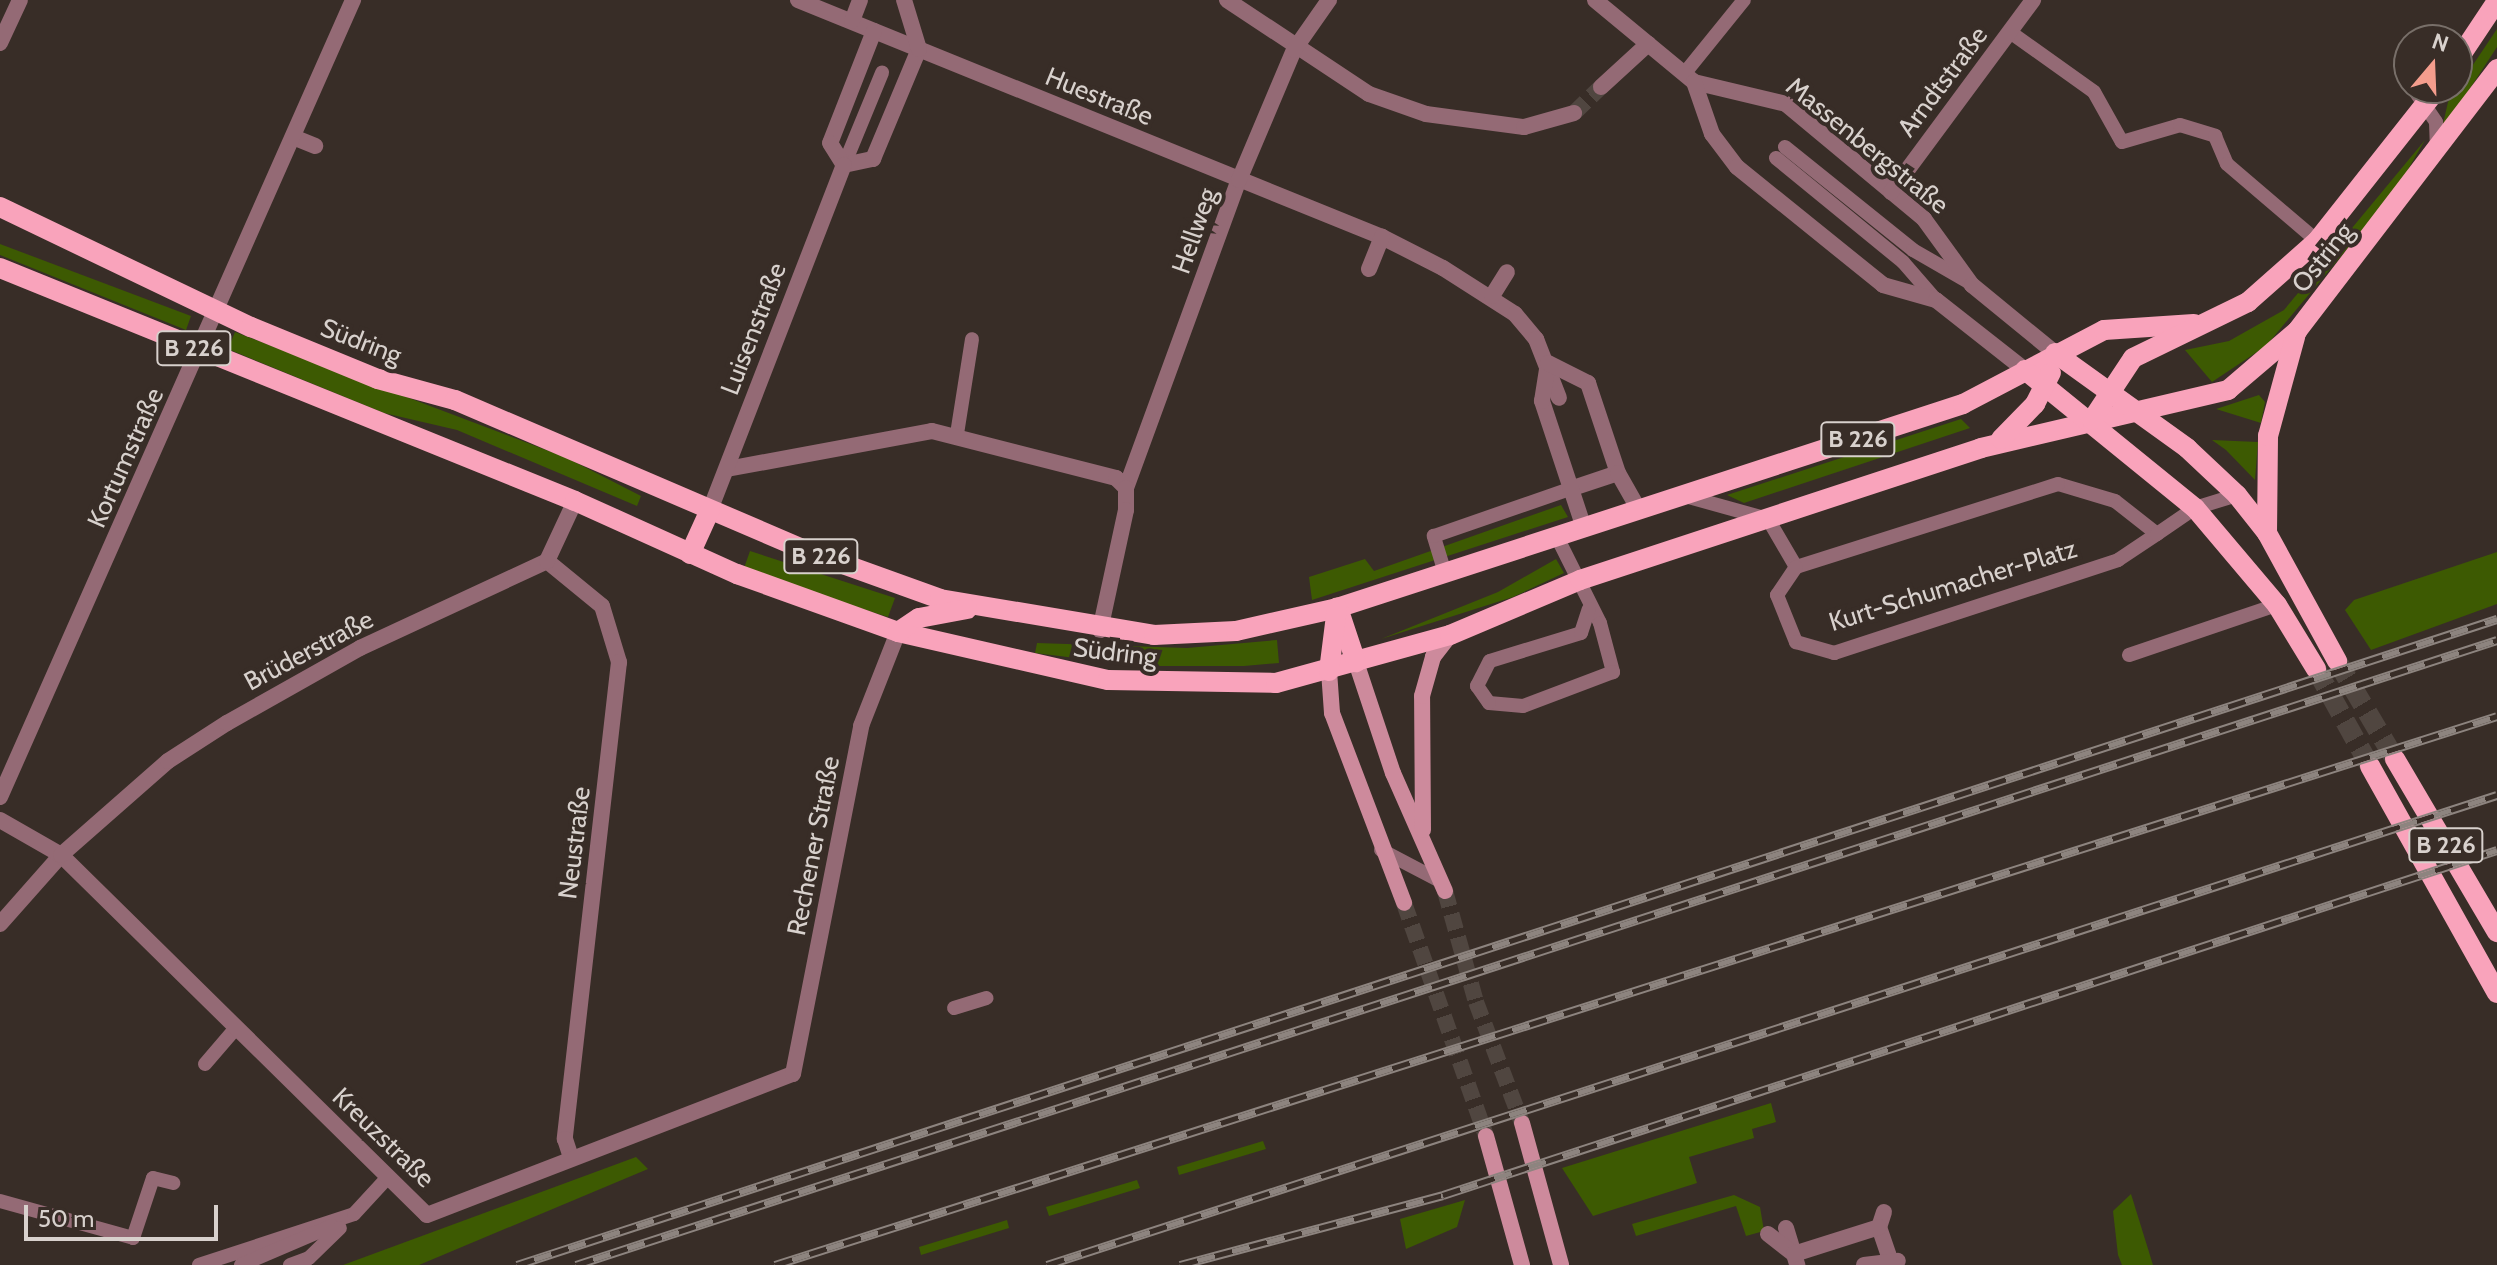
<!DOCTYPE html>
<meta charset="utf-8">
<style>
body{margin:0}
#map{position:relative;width:2497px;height:1265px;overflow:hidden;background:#382d27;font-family:Cabin,sans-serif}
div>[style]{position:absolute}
.green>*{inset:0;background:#3d5a02}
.pedestrian-tunnel>*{height:16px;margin-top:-8px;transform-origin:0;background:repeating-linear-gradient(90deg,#504640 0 16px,transparent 0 24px)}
.secondary-tunnel>*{height:16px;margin-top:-8px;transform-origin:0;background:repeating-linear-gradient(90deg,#504640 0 16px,transparent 0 24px)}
.primary-tunnel>*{height:20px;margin-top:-10px;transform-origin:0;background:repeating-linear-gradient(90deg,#504640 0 20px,transparent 0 30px)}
.service>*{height:14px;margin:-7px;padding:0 7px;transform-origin:7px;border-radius:7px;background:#946a75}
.pedestrian>*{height:16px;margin:-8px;padding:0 8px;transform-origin:8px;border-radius:8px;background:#946a75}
.minor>*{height:16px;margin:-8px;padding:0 8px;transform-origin:8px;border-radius:8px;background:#946a75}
.secondary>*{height:16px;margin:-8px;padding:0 8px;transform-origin:8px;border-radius:8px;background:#cd8a9c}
.primary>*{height:20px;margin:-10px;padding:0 10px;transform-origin:10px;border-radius:10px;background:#f9a3bb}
.rail>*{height:9px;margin-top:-4.5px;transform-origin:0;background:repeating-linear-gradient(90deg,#382d27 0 18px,#8d847f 0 36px);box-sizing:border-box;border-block:2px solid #8d847f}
span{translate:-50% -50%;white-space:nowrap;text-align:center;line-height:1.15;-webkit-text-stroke:8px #382d27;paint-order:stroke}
.shield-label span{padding:2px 6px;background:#382d27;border:2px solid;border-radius:6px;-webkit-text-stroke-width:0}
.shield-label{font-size:24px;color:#d8d1cd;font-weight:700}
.street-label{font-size:26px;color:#d8d1cd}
.north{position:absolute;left:2393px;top:24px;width:80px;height:80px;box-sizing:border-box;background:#382d27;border:2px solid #786f69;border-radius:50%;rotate:19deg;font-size:22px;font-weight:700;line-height:32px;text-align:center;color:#d8d1cd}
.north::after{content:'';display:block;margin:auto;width:28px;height:36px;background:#f49d8d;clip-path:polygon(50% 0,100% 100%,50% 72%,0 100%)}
.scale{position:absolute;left:24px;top:1205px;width:194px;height:36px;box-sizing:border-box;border:4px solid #d8d1cd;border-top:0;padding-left:10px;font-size:24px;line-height:28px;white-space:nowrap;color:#d8d1cd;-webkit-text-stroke:6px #382d27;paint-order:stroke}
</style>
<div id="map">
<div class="green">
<div style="clip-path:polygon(2497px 29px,2497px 47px,2441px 133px,2448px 102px)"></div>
<div style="clip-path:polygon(2425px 140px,2396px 190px,2266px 346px,2212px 382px,2185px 350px,2229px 341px,2284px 310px)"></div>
<div style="clip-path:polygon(0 244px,191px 316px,186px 330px,0 255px)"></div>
<div style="clip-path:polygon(235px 332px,567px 458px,641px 496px,637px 506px,457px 430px,384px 413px,228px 349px)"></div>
<div style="clip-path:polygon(2259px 395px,2265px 402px,2261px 423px,2216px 409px)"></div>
<div style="clip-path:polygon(1961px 419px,1970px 428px,1744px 503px,1727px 495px)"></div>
<div style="clip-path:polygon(2212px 440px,2258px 442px,2255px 480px,2226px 450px)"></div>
<div style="clip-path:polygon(1561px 505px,1568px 517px,1312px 600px,1309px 577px,1365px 559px,1374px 571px)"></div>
<div style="clip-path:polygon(750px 551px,895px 598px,888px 617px,743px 571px)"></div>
<div style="clip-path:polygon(2497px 552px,2497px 604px,2371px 650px,2345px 610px,2354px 600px)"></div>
<div style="clip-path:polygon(1556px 559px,1564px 573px,1513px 597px,1381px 639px,1498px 592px)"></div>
<div style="clip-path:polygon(1277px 640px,1279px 663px,1244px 666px,1140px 666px,1035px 653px,1037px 643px,1187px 648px)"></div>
<div style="clip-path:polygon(1771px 1103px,1776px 1122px,1752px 1129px,1754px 1138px,1689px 1157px,1697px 1183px,1593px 1216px,1562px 1168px)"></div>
<div style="clip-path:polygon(1263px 1141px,1266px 1149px,1179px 1175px,1177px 1167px)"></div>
<div style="clip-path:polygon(636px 1157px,648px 1169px,419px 1265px,343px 1265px)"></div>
<div style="clip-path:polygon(1137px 1180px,1140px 1188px,1049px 1216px,1046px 1207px)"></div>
<div style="clip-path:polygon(2131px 1194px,2153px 1265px,2122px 1265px,2118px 1255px,2113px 1211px)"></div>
<div style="clip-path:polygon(1734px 1195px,1760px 1207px,1764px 1231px,1746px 1236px,1736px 1206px,1636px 1236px,1632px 1224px)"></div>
<div style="clip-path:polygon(1465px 1200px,1457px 1227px,1406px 1249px,1400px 1219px)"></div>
<div style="clip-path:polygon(1007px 1220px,1009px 1228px,921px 1255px,919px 1247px)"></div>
</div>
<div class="pedestrian-tunnel">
<div style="left:1574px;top:113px;width:37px;rotate:-44deg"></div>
</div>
<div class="secondary-tunnel">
<div style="left:1445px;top:891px;width:115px;rotate:74.4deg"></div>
<div style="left:1476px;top:1002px;width:129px;rotate:69.2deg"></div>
<div style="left:1404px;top:903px;width:247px;rotate:70.6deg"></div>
</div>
<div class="primary-tunnel">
<div style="left:2337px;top:661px;width:114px;rotate:59.4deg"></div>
<div style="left:2316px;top:669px;width:111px;rotate:60.9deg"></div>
</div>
<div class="service">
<div style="left:2010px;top:32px;width:103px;rotate:35.5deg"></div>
<div style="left:2094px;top:92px;width:57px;rotate:60.8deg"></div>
<div style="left:2122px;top:142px;width:60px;rotate:-16.3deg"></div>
<div style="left:2180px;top:125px;width:37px;rotate:17deg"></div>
<div style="left:2215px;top:136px;width:30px;rotate:67deg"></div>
<div style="left:2227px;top:164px;width:118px;rotate:40.5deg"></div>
<div style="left:2401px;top:71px;width:14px;rotate:56deg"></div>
<div style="left:1684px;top:74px;width:95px;rotate:-51deg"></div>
<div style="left:2413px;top:88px;width:41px;rotate:55.9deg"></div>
<div style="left:2436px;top:122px;width:26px;rotate:88deg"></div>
<div style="left:1785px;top:147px;width:164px;rotate:38.8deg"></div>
<div style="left:1913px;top:250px;width:68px;rotate:30deg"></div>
<div style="left:1776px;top:158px;width:164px;rotate:39.3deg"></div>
<div style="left:1903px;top:262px;width:50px;rotate:49deg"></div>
<div style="left:844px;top:165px;width:100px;rotate:-67.6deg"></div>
<div style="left:957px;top:434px;width:96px;rotate:-81deg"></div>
<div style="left:1685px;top:496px;width:86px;rotate:15.5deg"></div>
<div style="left:1768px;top:519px;width:56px;rotate:59.7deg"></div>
<div style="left:2157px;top:534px;width:53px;rotate:-141.8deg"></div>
<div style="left:2115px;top:501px;width:59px;rotate:-163.4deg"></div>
<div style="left:2058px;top:484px;width:275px;rotate:162.4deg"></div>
<div style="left:1796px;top:567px;width:34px;rotate:124deg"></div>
<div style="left:1777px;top:595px;width:51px;rotate:68deg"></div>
<div style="left:1796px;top:642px;width:40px;rotate:16deg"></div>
<div style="left:1834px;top:653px;width:299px;rotate:-18.1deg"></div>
<div style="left:2118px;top:560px;width:47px;rotate:-33.7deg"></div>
<div style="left:2157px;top:534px;width:46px;rotate:-34.4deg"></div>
<div style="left:2195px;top:508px;width:44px;rotate:-17.2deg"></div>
<div style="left:1557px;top:537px;width:96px;rotate:63.4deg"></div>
<div style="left:1600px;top:623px;width:51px;rotate:75.1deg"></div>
<div style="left:1613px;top:672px;width:96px;rotate:159.3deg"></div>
<div style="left:1523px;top:706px;width:34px;rotate:-175deg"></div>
<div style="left:1489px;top:703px;width:21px;rotate:-125deg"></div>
<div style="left:1477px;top:686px;width:28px;rotate:-63deg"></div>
<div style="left:1490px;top:661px;width:95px;rotate:-17.1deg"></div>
<div style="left:1581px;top:633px;width:25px;rotate:-72deg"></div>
<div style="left:1445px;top:573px;width:39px;rotate:-107deg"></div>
<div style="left:1434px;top:536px;width:147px;rotate:-19.1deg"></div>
<div style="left:2129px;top:655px;width:156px;rotate:-18.7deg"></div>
<div style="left:1381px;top:850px;width:67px;rotate:27.7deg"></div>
<div style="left:954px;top:1008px;width:34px;rotate:-17deg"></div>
<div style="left:205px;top:1064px;width:46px;rotate:-49.4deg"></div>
<div style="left:0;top:1201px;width:138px;rotate:15.5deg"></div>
<div style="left:133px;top:1238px;width:63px;rotate:-71.6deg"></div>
<div style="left:153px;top:1178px;width:21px;rotate:14deg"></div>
<div style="left:199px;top:1265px;width:163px;rotate:-18.2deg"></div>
<div style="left:354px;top:1214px;width:50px;rotate:-47.4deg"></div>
<div style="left:241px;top:1265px;width:99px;rotate:-23.2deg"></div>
<div style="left:290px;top:1265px;width:20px;rotate:-20deg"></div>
<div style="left:309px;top:1258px;width:43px;rotate:-44.1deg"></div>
</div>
<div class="pedestrian">
<div style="left:798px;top:0;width:630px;rotate:22.09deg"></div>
<div style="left:1382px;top:237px;width:68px;rotate:26.9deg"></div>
<div style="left:1443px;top:268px;width:85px;rotate:32.6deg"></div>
<div style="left:1515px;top:314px;width:33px;rotate:50deg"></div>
<div style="left:1536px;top:339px;width:63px;rotate:68.7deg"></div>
<div style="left:1227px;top:0;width:170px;rotate:33.5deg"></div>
<div style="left:1369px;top:94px;width:60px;rotate:19.3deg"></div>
<div style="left:1426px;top:114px;width:99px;rotate:7.6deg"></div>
<div style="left:1524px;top:127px;width:52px;rotate:-15.6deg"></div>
<div style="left:852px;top:21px;width:22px;rotate:-69deg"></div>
<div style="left:874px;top:31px;width:120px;rotate:111.4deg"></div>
<div style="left:830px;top:143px;width:26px;rotate:58deg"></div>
<div style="left:844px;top:165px;width:30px;rotate:-12deg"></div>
<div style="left:873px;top:159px;width:119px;rotate:-67.3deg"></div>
<div style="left:919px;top:49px;width:51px;rotate:-107deg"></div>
<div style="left:1601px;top:87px;width:64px;rotate:-42.5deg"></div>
<div style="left:293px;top:137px;width:24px;rotate:22deg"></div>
<div style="left:1369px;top:269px;width:35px;rotate:-68deg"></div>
<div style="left:1492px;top:296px;width:28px;rotate:-58deg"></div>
<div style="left:1126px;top:488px;width:328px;rotate:-69.9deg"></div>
<div style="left:1239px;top:180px;width:141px;rotate:-67.1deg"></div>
<div style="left:1294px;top:50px;width:61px;rotate:-55deg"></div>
<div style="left:1573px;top:488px;width:47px;rotate:-18.4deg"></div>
<div style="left:1584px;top:528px;width:134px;rotate:-108.3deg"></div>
<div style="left:1542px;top:401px;width:38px;rotate:-81deg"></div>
<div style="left:1548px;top:363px;width:45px;rotate:26.6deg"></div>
<div style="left:1588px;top:383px;width:95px;rotate:71.6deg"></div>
<div style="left:1618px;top:473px;width:43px;rotate:60.4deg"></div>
<div style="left:0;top:797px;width:872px;rotate:-66.11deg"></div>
<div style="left:0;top:924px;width:92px;rotate:-48.5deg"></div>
<div style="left:1884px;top:1212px;width:16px;rotate:108deg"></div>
<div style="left:1879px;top:1227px;width:40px;rotate:71.1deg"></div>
<div style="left:1786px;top:1228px;width:39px;rotate:73deg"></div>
<div style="left:1768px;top:1234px;width:33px;rotate:38deg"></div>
<div style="left:1794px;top:1254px;width:89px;rotate:-17.6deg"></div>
<div style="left:1864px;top:1265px;width:34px;rotate:-7deg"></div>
</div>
<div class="minor">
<div style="left:1595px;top:0;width:129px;rotate:39.6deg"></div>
<div style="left:1694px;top:82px;width:95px;rotate:13.4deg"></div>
<div style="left:1786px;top:104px;width:180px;rotate:39.8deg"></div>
<div style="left:1924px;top:219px;width:82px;rotate:54deg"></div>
<div style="left:1972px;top:285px;width:107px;rotate:39.3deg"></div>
<div style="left:0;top:43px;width:47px;rotate:-65.1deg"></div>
<div style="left:1694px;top:82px;width:55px;rotate:70.9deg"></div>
<div style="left:1712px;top:134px;width:41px;rotate:52.9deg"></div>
<div style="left:1737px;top:167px;width:188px;rotate:38.9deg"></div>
<div style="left:1883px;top:285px;width:55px;rotate:15.8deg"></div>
<div style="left:1936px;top:300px;width:113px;rotate:38.2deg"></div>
<div style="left:1891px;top:192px;width:239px;rotate:-53.5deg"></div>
<div style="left:727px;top:469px;width:208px;rotate:-10.5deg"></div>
<div style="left:932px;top:431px;width:190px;rotate:14.3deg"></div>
<div style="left:1116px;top:478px;width:14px;rotate:45deg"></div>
<div style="left:1126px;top:488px;width:22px;rotate:90deg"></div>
<div style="left:1126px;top:510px;width:123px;rotate:102.2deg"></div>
<div style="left:710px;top:510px;width:370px;rotate:-68.8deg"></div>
<div style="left:547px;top:561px;width:71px;rotate:39.3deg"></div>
<div style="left:602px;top:606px;width:59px;rotate:73.1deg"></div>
<div style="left:619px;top:662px;width:480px;rotate:96.5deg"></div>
<div style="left:565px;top:1139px;width:20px;rotate:72deg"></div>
<div style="left:0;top:820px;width:70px;rotate:29.8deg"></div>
<div style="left:61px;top:855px;width:513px;rotate:44.53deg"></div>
<div style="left:427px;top:1215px;width:392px;rotate:-21.1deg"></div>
<div style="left:793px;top:1074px;width:355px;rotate:-78.9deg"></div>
<div style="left:861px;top:726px;width:101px;rotate:-68.5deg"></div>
<div style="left:61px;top:855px;width:142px;rotate:-41.3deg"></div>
<div style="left:168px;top:761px;width:70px;rotate:-32.8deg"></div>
<div style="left:227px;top:723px;width:153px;rotate:-29.4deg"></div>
<div style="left:360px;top:648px;width:206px;rotate:-24.9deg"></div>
<div style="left:547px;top:561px;width:66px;rotate:-65deg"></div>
</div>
<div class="secondary">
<div style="left:1356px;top:662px;width:117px;rotate:71.6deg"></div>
<div style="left:1393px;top:773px;width:129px;rotate:66.2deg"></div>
<div style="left:1329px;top:671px;width:42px;rotate:85.9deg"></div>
<div style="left:1332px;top:713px;width:203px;rotate:69.2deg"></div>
<div style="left:1423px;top:830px;width:134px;rotate:-90.4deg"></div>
<div style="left:1422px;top:696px;width:41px;rotate:-74.2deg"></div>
<div style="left:1433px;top:657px;width:28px;rotate:-52deg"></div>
<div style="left:1522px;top:1123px;width:147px;rotate:74.6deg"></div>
<div style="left:1486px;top:1136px;width:134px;rotate:74.4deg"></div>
</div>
<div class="primary">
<div style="left:2457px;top:61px;width:72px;rotate:-56.3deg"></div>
<div style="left:0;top:207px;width:278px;rotate:25.6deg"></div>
<div style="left:251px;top:327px;width:137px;rotate:22.3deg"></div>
<div style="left:378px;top:379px;width:80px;rotate:15.3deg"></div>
<div style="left:455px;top:400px;width:383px;rotate:23.2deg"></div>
<div style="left:807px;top:551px;width:141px;rotate:19.8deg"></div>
<div style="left:940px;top:599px;width:217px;rotate:9.5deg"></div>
<div style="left:1154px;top:635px;width:82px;rotate:-2.8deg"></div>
<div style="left:1236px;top:631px;width:104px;rotate:-12.8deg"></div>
<div style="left:1337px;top:608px;width:658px;rotate:-18.05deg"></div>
<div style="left:1963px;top:404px;width:159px;rotate:-27.7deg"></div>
<div style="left:2104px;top:330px;width:90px;rotate:-3.8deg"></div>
<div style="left:0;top:268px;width:620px;rotate:22.06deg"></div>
<div style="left:575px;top:501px;width:178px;rotate:24.3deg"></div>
<div style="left:737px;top:574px;width:171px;rotate:19.8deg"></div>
<div style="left:898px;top:632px;width:215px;rotate:12.9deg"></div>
<div style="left:1108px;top:680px;width:168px;rotate:1deg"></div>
<div style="left:1276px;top:683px;width:180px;rotate:-15.4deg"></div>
<div style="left:1450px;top:635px;width:141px;rotate:-22.9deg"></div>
<div style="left:1580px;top:580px;width:422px;rotate:-18.2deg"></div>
<div style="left:1981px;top:448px;width:254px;rotate:-13.2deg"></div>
<div style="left:2228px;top:390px;width:91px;rotate:-40.5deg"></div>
<div style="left:2297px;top:331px;width:330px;rotate:-52.6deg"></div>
<div style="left:2055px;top:353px;width:163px;rotate:35.7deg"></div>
<div style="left:2187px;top:448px;width:69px;rotate:43.2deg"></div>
<div style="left:2237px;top:495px;width:48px;rotate:51.7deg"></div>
<div style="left:2267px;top:533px;width:146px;rotate:61.3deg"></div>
<div style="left:2025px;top:370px;width:219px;rotate:39.1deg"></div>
<div style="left:2195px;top:508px;width:127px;rotate:49.8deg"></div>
<div style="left:2277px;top:605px;width:75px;rotate:58.6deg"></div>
<div style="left:2092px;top:420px;width:74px;rotate:-56.5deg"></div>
<div style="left:2133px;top:358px;width:128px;rotate:-26deg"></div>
<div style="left:2248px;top:302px;width:92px;rotate:-41.5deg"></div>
<div style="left:2317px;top:241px;width:195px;rotate:-51.7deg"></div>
<div style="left:2001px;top:439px;width:49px;rotate:-45.8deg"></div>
<div style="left:2035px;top:404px;width:35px;rotate:-63deg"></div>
<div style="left:2267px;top:533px;width:97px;rotate:-89.4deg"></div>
<div style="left:2268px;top:436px;width:103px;rotate:-74.7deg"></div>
<div style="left:690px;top:554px;width:48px;rotate:-65.6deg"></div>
<div style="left:1339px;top:611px;width:54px;rotate:71.6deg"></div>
<div style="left:898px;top:632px;width:25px;rotate:-34deg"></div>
<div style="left:919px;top:618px;width:49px;rotate:-10.6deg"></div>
<div style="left:1329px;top:671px;width:64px;rotate:-82.8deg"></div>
<div style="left:2395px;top:759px;width:201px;rotate:59.5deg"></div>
<div style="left:2370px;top:766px;width:260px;rotate:60.8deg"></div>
</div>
<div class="rail">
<div style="left:517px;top:1265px;width:2083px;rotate:-18.07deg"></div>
<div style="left:576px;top:1265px;width:2020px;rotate:-18.02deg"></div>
<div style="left:775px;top:1265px;width:1807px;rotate:-17.68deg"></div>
<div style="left:1047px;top:1265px;width:1524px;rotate:-17.96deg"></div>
<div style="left:1180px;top:1265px;width:272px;rotate:-14.9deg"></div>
<div style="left:1443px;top:1195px;width:1109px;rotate:-18.12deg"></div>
</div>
<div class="shield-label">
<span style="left:194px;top:348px">B 226</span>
<span style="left:1858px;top:439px">B 226</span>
<span style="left:821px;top:556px">B 226</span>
<span style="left:2446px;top:845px">B 226</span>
</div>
<div class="street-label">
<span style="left:1943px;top:82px;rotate:-53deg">Arndtstraße</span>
<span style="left:1099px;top:97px;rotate:22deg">Huestraße</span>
<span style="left:1867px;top:146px;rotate:39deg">Massenbergstraße</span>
<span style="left:1195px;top:231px;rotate:-71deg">Hellweg</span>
<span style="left:2323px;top:258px;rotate:-51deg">Ostring</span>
<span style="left:754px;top:329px;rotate:-69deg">Luisenstraße</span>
<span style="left:361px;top:342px;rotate:21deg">Südring</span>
<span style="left:126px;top:458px;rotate:-66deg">Kortumstraße</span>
<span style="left:1953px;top:586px;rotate:-17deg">Kurt-Schumacher-Platz</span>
<span style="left:309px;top:651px;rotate:-28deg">Brüderstraße</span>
<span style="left:1115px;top:653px;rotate:7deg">Südring</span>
<span style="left:575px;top:843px;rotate:-83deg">Neustraße</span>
<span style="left:814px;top:846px;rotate:-79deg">Rechener Straße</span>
<span style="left:383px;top:1138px;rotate:44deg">Kreuzstraße</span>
</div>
<div class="north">N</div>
<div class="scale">50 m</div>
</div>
